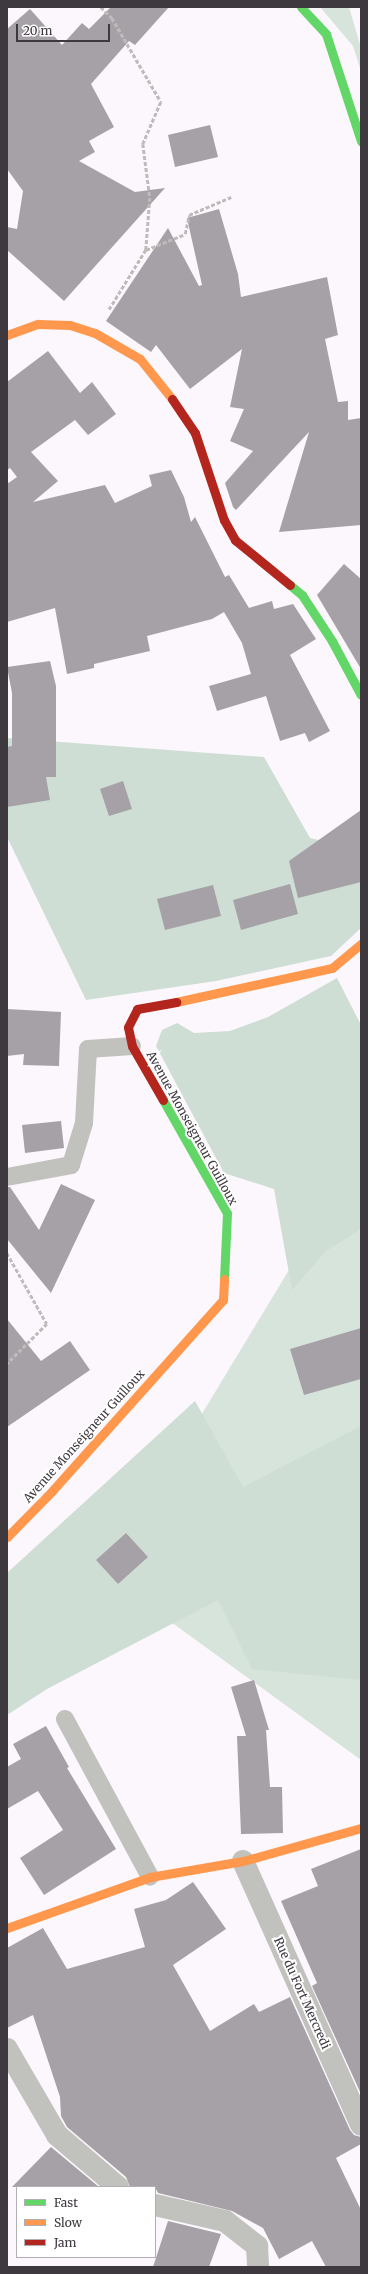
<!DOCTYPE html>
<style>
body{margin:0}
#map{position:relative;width:368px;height:2274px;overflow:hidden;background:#fbf7fc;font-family:Merriweather,serif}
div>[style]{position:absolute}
.green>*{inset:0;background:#d7e4dc}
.forest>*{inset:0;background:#ceded4}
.building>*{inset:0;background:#a6a1a6}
.path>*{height:2.5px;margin-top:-1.25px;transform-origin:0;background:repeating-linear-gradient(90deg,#bdbcbb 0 4px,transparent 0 6px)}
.lane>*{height:18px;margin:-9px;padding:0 9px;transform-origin:9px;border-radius:9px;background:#c1c1bd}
.street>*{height:22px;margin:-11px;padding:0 11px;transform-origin:11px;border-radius:11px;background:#c1c1bd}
.fast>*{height:9px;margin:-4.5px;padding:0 4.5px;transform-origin:4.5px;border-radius:4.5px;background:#63d668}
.slow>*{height:9px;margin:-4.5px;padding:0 4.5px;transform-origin:4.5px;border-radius:4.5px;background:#ff974d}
.jam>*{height:9px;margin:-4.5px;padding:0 4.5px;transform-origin:4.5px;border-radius:4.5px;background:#b3261e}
span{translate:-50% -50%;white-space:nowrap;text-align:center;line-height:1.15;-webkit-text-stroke:4px #fff;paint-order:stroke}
.street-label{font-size:12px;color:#3e383f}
.frame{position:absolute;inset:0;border:8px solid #3e383f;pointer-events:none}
.legend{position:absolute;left:16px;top:2186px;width:140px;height:72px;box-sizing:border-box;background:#fff;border:1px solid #b2afb2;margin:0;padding:5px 7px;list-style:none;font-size:12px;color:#3e383f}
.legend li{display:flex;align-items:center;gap:8px;height:20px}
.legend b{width:20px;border:1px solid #b2afb2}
.scale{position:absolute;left:16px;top:24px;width:94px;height:18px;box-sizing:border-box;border:2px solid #3e383f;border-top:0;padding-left:5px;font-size:12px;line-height:14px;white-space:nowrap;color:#3e383f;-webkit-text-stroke:3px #fff;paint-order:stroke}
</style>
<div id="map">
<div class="green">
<div style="clip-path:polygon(320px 7px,349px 7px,361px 48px,361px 71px,353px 46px)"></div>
<div style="clip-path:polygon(361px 1151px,361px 1760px,105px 1574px)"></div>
</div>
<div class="forest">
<div style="clip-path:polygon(7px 738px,264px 757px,310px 838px,361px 850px,361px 928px,331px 956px,216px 981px,86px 1000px,7px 837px)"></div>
<div style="clip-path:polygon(337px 978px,361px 1025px,361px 1229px,326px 1251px,292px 1290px,274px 1189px,224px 1173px,156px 1046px,162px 1030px,177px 1023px,194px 1033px,230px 1031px,268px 1017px)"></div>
<div style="clip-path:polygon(195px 1401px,243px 1487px,361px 1426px,361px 1680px,252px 1669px,218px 1600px,47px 1689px,7px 1715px,7px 1573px)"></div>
</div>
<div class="building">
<div style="clip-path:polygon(111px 7px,169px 7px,135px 45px,129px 41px,91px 84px,114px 127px,89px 141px,95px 152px,79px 161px,135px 192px,165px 188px,64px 301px,7px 250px,7px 227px,17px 229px,23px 191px,7px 169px,7px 29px,30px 9px,62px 45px,82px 23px,89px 29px)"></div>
<div style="clip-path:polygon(210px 125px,218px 157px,175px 167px,168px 135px)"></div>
<div style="clip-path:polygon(219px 209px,238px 274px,241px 297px,327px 277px,338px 335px,325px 339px,338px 402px,348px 401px,348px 420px,361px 418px,361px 525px,279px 532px,309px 432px,236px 510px,233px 507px,225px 483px,253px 451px,230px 441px,244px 409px,230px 407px,242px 349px,190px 389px,156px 345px,151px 352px,106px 321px,168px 228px,199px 286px,202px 285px,187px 218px)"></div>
<div style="clip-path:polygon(48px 351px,80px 393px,92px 382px,116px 414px,88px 435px,75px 420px,31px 452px,58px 481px,33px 502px,105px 485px,115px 503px,152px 486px,149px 475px,171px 470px,184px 497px,191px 522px,195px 517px,225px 577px,229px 575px,249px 608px,272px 601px,274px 609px,293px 604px,316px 639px,290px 655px,330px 731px,309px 742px,305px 733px,280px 741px,266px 696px,217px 711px,209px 686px,251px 674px,242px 643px,224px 612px,212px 619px,147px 636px,150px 651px,94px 664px,94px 668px,67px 674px,55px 608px,7px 622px,7px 484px,17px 477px,10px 468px,7px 470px,7px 382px)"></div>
<div style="clip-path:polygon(344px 564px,361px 579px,361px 669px,317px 595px)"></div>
<div style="clip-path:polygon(50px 661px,56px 686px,56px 777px,46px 777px,50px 800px,7px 807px,7px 747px,12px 746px,12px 693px,7px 667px)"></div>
<div style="clip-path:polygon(123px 781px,132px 809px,109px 816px,100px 789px)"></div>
<div style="clip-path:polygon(361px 810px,361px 882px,298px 898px,289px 861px)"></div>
<div style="clip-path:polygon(290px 884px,298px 914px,241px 930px,233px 900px)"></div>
<div style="clip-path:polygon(213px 885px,221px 916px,165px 930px,157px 899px)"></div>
<div style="clip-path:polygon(7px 1009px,61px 1012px,59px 1066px,23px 1065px,24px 1054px,7px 1056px)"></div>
<div style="clip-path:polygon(61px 1121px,64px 1148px,25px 1153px,22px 1125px)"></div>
<div style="clip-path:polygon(61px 1184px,95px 1200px,51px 1293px,7px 1239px,7px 1187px,10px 1187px,39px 1230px)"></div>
<div style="clip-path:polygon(7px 1319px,41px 1361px,70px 1341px,90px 1370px,7px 1427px)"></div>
<div style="clip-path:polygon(361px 1328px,361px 1379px,304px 1395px,290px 1349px)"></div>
<div style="clip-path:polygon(126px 1533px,148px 1557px,118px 1584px,96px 1560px)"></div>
<div style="clip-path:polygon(254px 1680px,269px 1730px,266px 1730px,270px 1787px,282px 1787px,283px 1833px,241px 1834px,237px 1736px,246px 1736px,231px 1687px)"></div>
<div style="clip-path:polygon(46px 1726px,69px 1767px,67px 1768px,116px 1849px,44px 1895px,20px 1858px,63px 1830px,38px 1791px,7px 1809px,7px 1767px,21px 1759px,13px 1744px)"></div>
<div style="clip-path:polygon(361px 1849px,361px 2094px,312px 1986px,317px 1983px,281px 1901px,318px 1886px,311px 1869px)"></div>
<div style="clip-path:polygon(193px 1882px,226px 1929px,173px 1965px,210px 2031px,254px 2004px,259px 2012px,290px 1997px,350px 2130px,354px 2135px,361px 2137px,361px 2144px,336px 2158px,361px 2210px,361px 2267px,326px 2267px,312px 2241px,279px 2259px,263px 2228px,232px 2211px,158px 2193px,155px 2187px,130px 2187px,126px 2177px,67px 2127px,61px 2116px,60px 2097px,33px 2015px,7px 2028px,7px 1948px,43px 1928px,67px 1969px,145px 1947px,134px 1909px,166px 1900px)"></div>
<div style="clip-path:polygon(51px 2147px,99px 2187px,12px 2187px)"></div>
<div style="clip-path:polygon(168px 2221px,221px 2234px,209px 2267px,153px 2267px)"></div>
</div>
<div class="path">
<div style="left:101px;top:7px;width:16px;rotate:45deg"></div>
<div style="left:112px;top:18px;width:97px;rotate:59.7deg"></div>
<div style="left:161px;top:102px;width:46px;rotate:113.2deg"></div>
<div style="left:143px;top:144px;width:54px;rotate:82.6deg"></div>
<div style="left:150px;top:198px;width:52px;rotate:94.4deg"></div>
<div style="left:146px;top:250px;width:70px;rotate:121.7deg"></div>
<div style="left:146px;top:250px;width:42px;rotate:-22.3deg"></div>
<div style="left:185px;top:234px;width:19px;rotate:-78deg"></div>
<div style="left:189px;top:215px;width:46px;rotate:-23.2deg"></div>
<div style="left:7px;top:1253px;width:81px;rotate:60.6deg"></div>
<div style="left:47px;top:1324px;width:57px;rotate:135deg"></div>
</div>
<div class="lane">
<div style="left:7px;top:1177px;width:65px;rotate:-10.6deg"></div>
<div style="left:71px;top:1165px;width:44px;rotate:-72.8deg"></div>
<div style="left:84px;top:1123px;width:74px;rotate:-86.9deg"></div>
<div style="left:88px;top:1049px;width:44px;rotate:-3.9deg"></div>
<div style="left:65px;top:1719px;width:179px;rotate:61.7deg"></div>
</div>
<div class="street">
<div style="left:243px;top:1861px;width:289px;rotate:65.9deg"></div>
<div style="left:7px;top:2049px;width:99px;rotate:59.8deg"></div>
<div style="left:57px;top:2135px;width:80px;rotate:40.4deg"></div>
<div style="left:155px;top:2205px;width:72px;rotate:12.9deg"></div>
<div style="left:225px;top:2221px;width:41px;rotate:38deg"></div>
<div style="left:257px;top:2246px;width:21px;rotate:87deg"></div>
</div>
<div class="fast">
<div style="left:301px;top:7px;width:37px;rotate:47deg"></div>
<div style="left:326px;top:34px;width:113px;rotate:71.9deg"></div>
<div style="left:290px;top:585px;width:16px;rotate:40deg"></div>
<div style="left:302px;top:595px;width:55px;rotate:56.9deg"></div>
<div style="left:332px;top:641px;width:61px;rotate:61.8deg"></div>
<div style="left:163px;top:1100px;width:130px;rotate:60.5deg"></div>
<div style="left:227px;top:1213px;width:66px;rotate:92.6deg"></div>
</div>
<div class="slow">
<div style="left:7px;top:335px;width:33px;rotate:-20deg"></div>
<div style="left:38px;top:324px;width:32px;rotate:2deg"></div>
<div style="left:70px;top:325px;width:26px;rotate:18deg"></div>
<div style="left:95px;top:333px;width:52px;rotate:30deg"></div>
<div style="left:140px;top:359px;width:51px;rotate:51.3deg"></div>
<div style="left:176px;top:1002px;width:160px;rotate:-12.3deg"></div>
<div style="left:332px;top:968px;width:38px;rotate:-40deg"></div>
<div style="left:7px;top:1537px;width:64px;rotate:-45.6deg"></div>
<div style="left:52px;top:1491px;width:256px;rotate:-48.2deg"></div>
<div style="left:223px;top:1300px;width:21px;rotate:-87deg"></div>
<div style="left:7px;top:1928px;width:152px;rotate:-19.6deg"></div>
<div style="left:150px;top:1877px;width:94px;rotate:-9.8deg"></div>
<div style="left:243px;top:1861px;width:123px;rotate:-15.6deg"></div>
</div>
<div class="jam">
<div style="left:172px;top:399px;width:41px;rotate:55.9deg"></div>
<div style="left:195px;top:433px;width:92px;rotate:71.6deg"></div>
<div style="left:224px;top:520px;width:23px;rotate:61deg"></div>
<div style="left:235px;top:540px;width:71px;rotate:39.3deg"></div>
<div style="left:163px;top:1100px;width:62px;rotate:-119.9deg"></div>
<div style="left:132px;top:1046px;width:19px;rotate:-102deg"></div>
<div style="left:128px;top:1027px;width:20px;rotate:-63deg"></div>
<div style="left:137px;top:1009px;width:40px;rotate:-10deg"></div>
</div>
<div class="street-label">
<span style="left:192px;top:1128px;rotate:61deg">Avenue Monseigneur Guilloux</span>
<span style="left:84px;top:1436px;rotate:-48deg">Avenue Monseigneur Guilloux</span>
<span style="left:302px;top:1993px;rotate:66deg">Rue du Fort Mercredi</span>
</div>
<div class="frame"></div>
<ul class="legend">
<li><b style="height:5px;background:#63d668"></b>Fast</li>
<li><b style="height:5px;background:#ff974d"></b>Slow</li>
<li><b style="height:5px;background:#b3261e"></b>Jam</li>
</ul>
<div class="scale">20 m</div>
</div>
